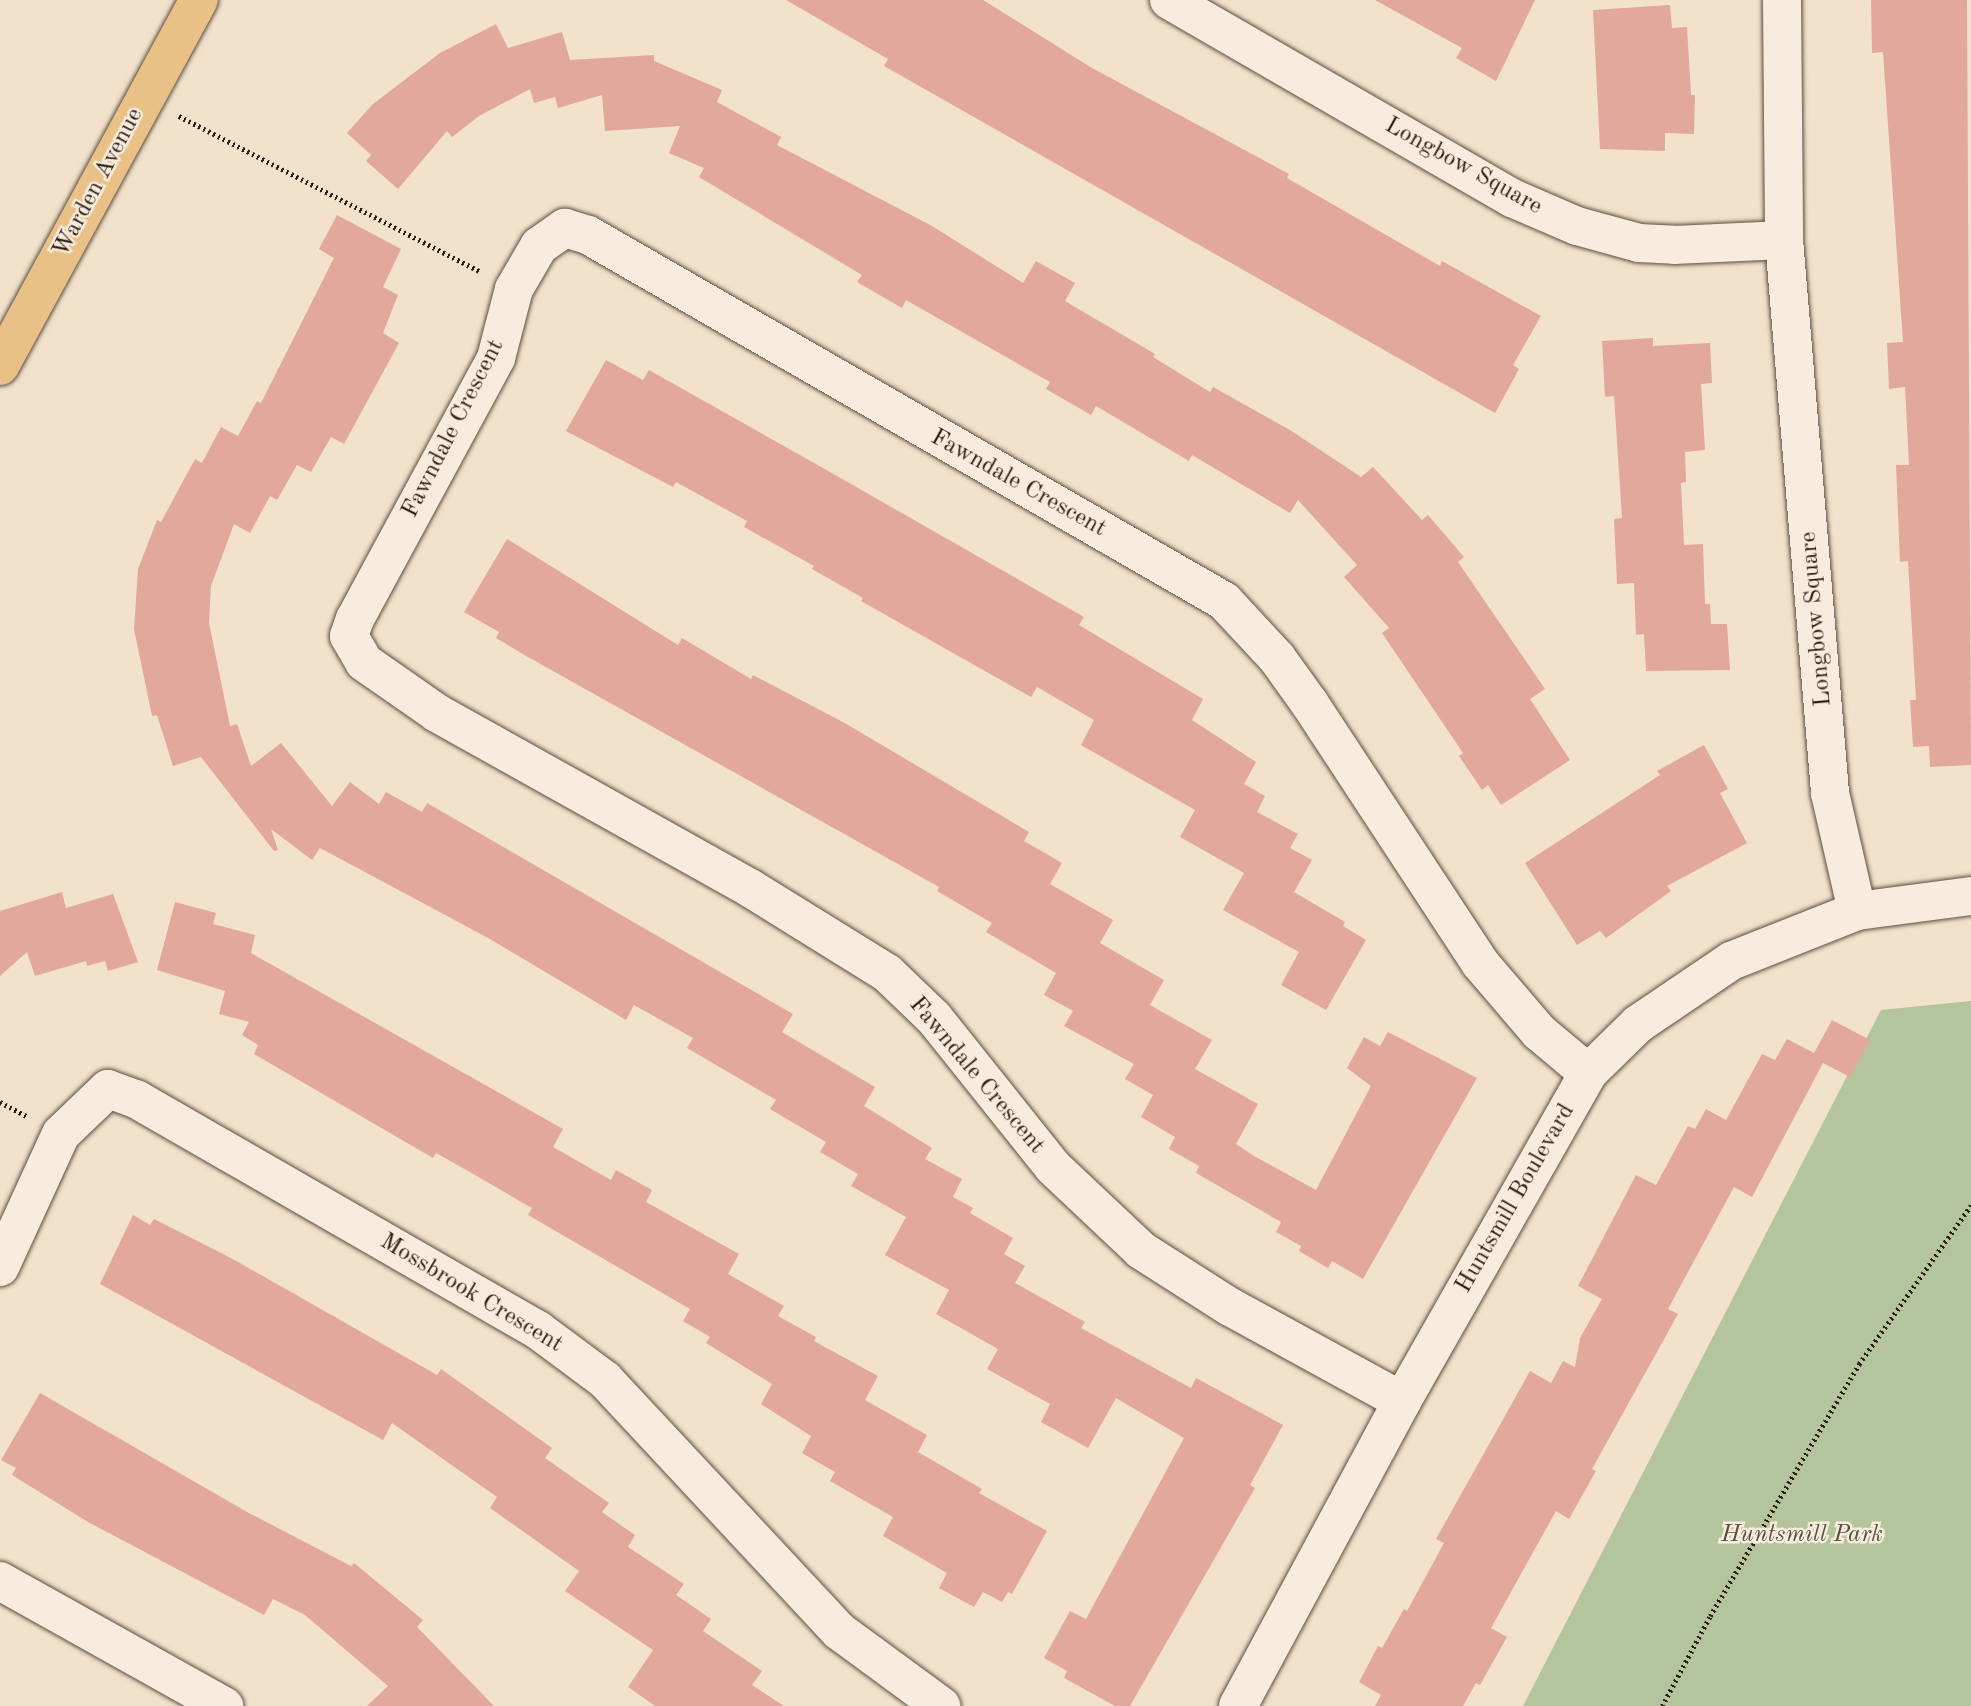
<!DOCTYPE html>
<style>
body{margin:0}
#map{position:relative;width:1971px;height:1706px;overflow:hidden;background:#f2e2cb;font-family:"Old Standard TT",serif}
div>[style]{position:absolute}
.green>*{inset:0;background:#b4c49c}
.building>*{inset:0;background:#e2a89b}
.path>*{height:4.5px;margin-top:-2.25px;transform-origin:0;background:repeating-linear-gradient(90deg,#2c1c15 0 2px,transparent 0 5.5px)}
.roads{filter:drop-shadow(0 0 2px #5e4e42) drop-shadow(0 0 2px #5e4e42)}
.minor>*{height:38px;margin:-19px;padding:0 19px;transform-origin:19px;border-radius:19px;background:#f7ecdd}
.major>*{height:38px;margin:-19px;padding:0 19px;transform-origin:19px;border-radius:19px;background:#e9c186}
span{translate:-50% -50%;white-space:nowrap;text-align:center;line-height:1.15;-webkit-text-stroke:5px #f7ecdd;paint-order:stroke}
.street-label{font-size:24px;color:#2c1c15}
.park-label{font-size:24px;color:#554e3e;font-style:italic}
</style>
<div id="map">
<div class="green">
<div style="clip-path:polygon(1971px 1001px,1971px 1706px,1523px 1706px,1881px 1010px)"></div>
</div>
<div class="building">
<div style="clip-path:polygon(786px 0,983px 0,1092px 68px,1289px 174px,1287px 178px,1440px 266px,1442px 261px,1541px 316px,1513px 365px,1519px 369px,1495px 413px,884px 66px,888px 59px)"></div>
<div style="clip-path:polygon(1375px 0,1535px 0,1496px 81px,1456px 58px,1462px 48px)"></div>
<div style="clip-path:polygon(1871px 0,1967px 0,1971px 765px,1930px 767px,1929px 746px,1913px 747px,1910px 700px,1916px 700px,1908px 561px,1900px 562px,1896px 465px,1909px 465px,1905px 387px,1889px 389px,1887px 343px,1903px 342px,1883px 52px,1872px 53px)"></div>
<div style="clip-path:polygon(1670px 5px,1672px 28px,1687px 27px,1691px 95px,1695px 95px,1694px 134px,1665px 133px,1665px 151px,1600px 149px,1593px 10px)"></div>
<div style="clip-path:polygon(496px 24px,508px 48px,562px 32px,570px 60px,654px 55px,654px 61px,722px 90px,717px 102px,781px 137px,777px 145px,932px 226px,1023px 283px,1036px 261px,1075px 283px,1065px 301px,1155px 354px,1153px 357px,1210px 392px,1213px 387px,1290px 430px,1361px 477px,1373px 467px,1422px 520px,1428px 515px,1464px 557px,1458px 562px,1545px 689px,1530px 699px,1570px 760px,1501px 805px,1488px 785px,1482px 790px,1459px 756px,1463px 753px,1382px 633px,1389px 628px,1344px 577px,1357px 565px,1298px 500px,1290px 513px,1192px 455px,1189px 461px,1096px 406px,1091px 415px,1046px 389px,1050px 382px,906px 300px,902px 308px,857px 282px,862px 275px,699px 177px,704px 168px,669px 153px,680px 126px,605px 131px,602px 95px,558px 108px,555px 97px,534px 103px,530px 89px,479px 116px,452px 137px,447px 131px,398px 189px,366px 161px,371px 155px,347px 133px,373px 104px,440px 53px)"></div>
<div style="clip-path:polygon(337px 215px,401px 249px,383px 287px,398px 295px,383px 333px,399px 343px,344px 444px,331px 437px,311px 472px,297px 465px,277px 500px,270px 496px,250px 533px,234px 524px,211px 586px,209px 623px,230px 726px,237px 724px,251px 766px,281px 743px,332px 806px,350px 782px,379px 804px,386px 792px,422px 812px,427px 803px,793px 1014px,782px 1032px,875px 1087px,864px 1106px,932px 1148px,925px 1159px,962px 1179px,953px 1197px,973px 1208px,970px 1213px,1013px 1238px,1004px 1254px,1025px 1266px,1015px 1283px,1085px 1322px,1081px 1328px,1191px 1388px,1196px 1378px,1283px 1425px,1250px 1485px,1255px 1488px,1130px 1706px,1115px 1706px,1064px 1678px,1067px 1671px,1044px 1658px,1070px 1611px,1086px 1619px,1184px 1438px,1116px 1398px,1088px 1448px,1041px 1422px,1050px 1404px,987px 1369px,998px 1349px,936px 1314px,949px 1290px,885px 1255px,906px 1217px,851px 1186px,858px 1174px,820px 1152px,826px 1142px,770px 1109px,776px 1100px,687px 1048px,693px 1038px,634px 1005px,626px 1020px,490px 939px,320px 848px,312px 860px,271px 829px,278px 850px,274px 851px,201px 757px,173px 766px,157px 715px,152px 716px,134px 629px,138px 569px,157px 520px,161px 522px,195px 459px,202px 463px,221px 427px,238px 436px,257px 401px,261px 403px,334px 258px,319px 249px)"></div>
<div style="clip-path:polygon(1653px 338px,1653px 346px,1710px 343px,1712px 383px,1701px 384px,1705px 450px,1685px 452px,1686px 482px,1681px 483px,1684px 545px,1703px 544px,1705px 604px,1710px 604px,1711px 624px,1727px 624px,1730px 670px,1646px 671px,1644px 634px,1636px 635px,1634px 583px,1617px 584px,1614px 519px,1622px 518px,1614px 396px,1605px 397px,1602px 341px)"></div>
<div style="clip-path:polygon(606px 360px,643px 380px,649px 370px,823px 468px,1084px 617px,1079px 625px,1203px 699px,1192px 720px,1256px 762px,1244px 784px,1265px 796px,1257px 812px,1298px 834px,1290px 848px,1312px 860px,1294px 892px,1345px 922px,1343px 926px,1366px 940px,1326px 1010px,1281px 985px,1299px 952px,1223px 910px,1244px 873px,1180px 837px,1195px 810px,1081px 745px,1094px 720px,1037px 687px,1031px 697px,861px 601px,863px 598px,812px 569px,814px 566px,744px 527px,747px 521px,676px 482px,673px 487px,566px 431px)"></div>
<div style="clip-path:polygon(507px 539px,678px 645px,682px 638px,751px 679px,753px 675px,843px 722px,1029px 832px,1024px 841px,1062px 863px,1050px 884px,1113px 920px,1100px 943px,1164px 980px,1150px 1005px,1212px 1040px,1195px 1069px,1258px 1104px,1236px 1144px,1254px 1156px,1316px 1190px,1371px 1086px,1347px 1068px,1364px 1037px,1380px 1046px,1388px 1032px,1477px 1078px,1363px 1279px,1332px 1261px,1328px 1268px,1299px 1251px,1301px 1246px,1276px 1232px,1281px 1222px,1196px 1173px,1199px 1166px,1169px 1149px,1175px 1137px,1141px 1117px,1153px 1095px,1125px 1079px,1134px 1064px,1064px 1026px,1073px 1011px,1044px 995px,1056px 973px,986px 932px,992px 923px,937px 891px,939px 887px,528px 657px,496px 638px,499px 632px,464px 612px)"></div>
<div style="clip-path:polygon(1704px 745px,1728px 789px,1720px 793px,1747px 843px,1667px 886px,1671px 891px,1606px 938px,1600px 931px,1577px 945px,1525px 863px,1660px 775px,1657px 771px)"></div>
<div style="clip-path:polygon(62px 892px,66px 908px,113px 894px,138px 962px,108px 971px,105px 961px,87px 966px,86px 961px,35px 976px,27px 952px,0 976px,0 911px)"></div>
<div style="clip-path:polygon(175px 902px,216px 913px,213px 924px,255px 935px,251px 953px,563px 1129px,553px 1147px,611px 1180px,616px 1170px,652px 1190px,646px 1202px,739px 1254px,728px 1274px,784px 1306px,778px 1316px,816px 1337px,814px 1341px,878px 1376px,865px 1400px,927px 1435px,918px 1452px,982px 1489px,979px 1493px,1047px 1531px,1012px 1594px,1008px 1592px,1002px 1602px,983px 1592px,974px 1607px,939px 1588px,947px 1573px,883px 1536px,893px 1517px,830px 1481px,835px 1472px,802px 1453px,811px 1436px,761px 1404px,772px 1384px,706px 1343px,710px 1337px,683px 1321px,690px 1309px,528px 1215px,532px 1208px,468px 1171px,436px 1153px,433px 1158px,254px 1054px,258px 1045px,242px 1035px,249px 1022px,219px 1014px,225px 991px,157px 970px)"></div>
<div style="clip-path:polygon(1832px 1020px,1870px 1040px,1850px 1077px,1823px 1063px,1752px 1197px,1734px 1187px,1668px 1309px,1678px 1314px,1592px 1469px,1596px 1471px,1569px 1519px,1556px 1511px,1491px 1628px,1507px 1637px,1480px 1685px,1476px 1683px,1463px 1706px,1375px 1706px,1381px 1695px,1359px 1682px,1378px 1646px,1382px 1648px,1404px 1609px,1407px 1611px,1444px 1543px,1436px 1539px,1530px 1371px,1551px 1383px,1563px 1361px,1575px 1367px,1580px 1338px,1602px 1299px,1578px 1286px,1636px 1175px,1656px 1185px,1688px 1126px,1695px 1129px,1706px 1109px,1726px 1120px,1762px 1054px,1775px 1060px,1787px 1039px,1814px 1053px)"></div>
<div style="clip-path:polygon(133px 1215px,150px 1225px,154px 1219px,231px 1258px,437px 1375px,441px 1369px,552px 1448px,545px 1458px,609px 1503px,602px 1512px,635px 1535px,628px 1547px,684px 1584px,676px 1595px,711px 1619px,703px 1631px,762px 1671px,752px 1685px,784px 1706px,655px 1706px,628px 1687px,653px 1650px,565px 1591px,579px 1571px,490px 1508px,497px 1497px,392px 1423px,383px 1440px,100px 1284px)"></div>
<div style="clip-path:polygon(40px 1393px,249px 1513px,351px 1566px,354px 1563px,423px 1620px,417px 1627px,494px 1706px,367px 1706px,388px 1686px,305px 1615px,273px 1599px,264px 1615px,88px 1522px,12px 1475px,16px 1468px,1px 1460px)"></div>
</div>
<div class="path">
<div style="left:179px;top:116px;width:338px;rotate:27.3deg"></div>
<div style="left:0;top:1102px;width:30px;rotate:28deg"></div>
<div style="left:1662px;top:1706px;width:102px;rotate:-61.9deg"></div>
<div style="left:1710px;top:1616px;width:293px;rotate:-59.4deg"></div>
<div style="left:1859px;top:1364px;width:194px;rotate:-54.8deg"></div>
</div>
<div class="roads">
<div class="minor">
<div style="left:1169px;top:0;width:396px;rotate:30deg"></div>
<div style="left:1512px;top:198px;width:71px;rotate:23.3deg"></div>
<div style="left:1577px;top:226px;width:64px;rotate:15.3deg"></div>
<div style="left:1639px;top:243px;width:35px;rotate:3deg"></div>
<div style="left:1674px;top:245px;width:110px;rotate:-2.6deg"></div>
<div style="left:1782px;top:0;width:240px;rotate:89.5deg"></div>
<div style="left:1784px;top:240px;width:555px;rotate:85.24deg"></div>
<div style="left:1830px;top:793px;width:121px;rotate:77.1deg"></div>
<div style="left:0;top:1267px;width:146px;rotate:-65.4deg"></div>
<div style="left:61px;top:1134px;width:65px;rotate:-43.8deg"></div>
<div style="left:108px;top:1089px;width:30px;rotate:20deg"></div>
<div style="left:136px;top:1099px;width:464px;rotate:29.9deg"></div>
<div style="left:538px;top:1330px;width:84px;rotate:36.7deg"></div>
<div style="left:605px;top:1380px;width:343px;rotate:47deg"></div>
<div style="left:839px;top:1631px;width:127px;rotate:36.3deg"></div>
<div style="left:1402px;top:1401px;width:196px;rotate:-151.3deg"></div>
<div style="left:1230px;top:1307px;width:106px;rotate:-147.4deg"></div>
<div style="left:1141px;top:1250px;width:121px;rotate:-136.7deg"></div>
<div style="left:1053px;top:1167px;width:191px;rotate:-128.6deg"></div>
<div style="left:934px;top:1018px;width:65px;rotate:-136.2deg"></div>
<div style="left:887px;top:973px;width:161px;rotate:-148.2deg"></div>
<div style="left:750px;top:888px;width:359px;rotate:-150.8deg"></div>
<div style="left:437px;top:713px;width:89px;rotate:-145.1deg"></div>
<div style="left:364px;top:662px;width:30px;rotate:-120deg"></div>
<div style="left:349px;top:636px;width:18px;rotate:-71deg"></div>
<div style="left:355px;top:619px;width:297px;rotate:-61.6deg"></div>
<div style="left:496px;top:358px;width:71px;rotate:-75.4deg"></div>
<div style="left:514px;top:289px;width:50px;rotate:-59.8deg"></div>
<div style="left:539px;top:246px;width:32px;rotate:-35deg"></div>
<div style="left:565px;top:228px;width:24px;rotate:17deg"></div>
<div style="left:588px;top:235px;width:734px;rotate:29.92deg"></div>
<div style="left:1224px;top:601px;width:78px;rotate:47.1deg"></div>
<div style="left:1277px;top:658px;width:57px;rotate:54.3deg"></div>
<div style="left:1310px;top:704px;width:310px;rotate:56.7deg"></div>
<div style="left:1480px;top:963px;width:91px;rotate:49.5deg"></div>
<div style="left:1539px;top:1032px;width:64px;rotate:39.9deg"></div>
<div style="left:0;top:1581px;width:257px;rotate:29.2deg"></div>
<div style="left:1238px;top:1706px;width:346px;rotate:-61.7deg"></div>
<div style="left:1402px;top:1401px;width:377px;rotate:-60.4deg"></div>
<div style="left:1588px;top:1073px;width:70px;rotate:-44.4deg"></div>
<div style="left:1638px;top:1024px;width:112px;rotate:-34.1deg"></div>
<div style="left:1731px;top:961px;width:136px;rotate:-21.6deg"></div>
<div style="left:1857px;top:911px;width:115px;rotate:-7.5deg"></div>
</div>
<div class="major">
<div style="left:0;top:366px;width:417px;rotate:-61.5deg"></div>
</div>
</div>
<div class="street-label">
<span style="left:1463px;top:167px;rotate:29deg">Longbow Square</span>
<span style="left:99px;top:183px;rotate:-62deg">Warden Avenue</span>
<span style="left:454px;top:429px;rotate:-63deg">Fawndale Crescent</span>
<span style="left:1018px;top:484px;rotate:29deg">Fawndale Crescent</span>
<span style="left:1817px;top:619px;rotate:-95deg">Longbow Square</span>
<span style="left:976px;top:1076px;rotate:50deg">Fawndale Crescent</span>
<span style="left:1516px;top:1199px;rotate:-60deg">Huntsmill Boulevard</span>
<span style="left:471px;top:1294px;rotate:31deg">Mossbrook Crescent</span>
</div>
<div class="park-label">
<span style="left:1802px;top:1536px">Huntsmill Park</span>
</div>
</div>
